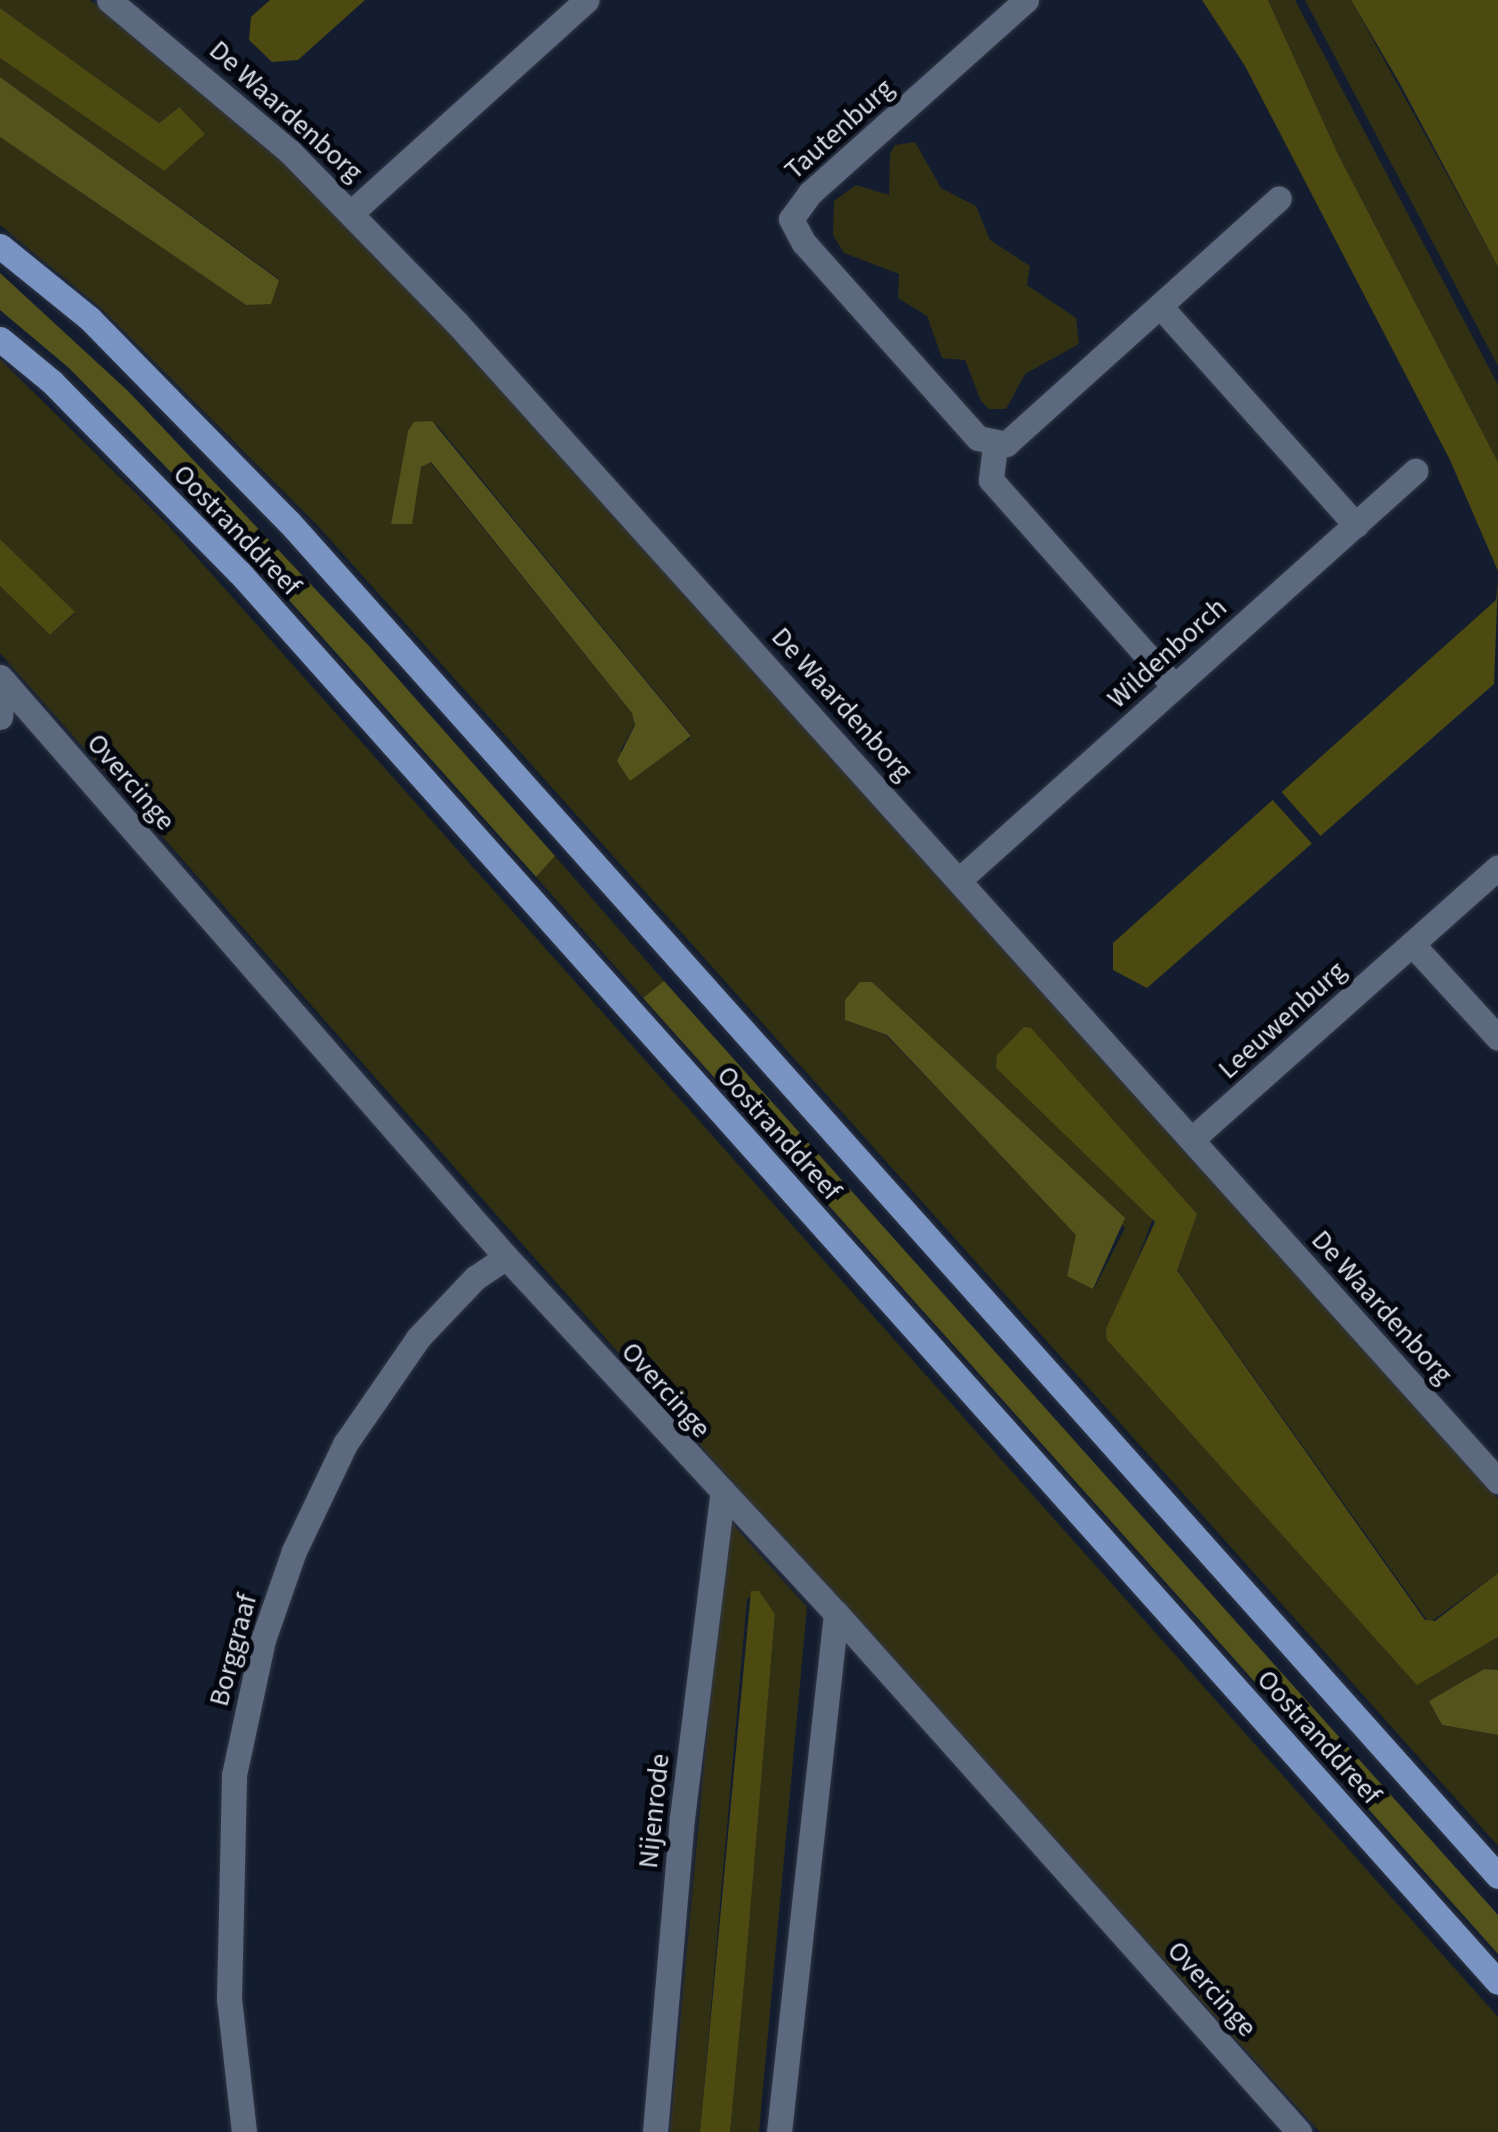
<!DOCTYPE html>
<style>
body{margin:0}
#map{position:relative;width:1498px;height:2132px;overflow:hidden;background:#131d2f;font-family:"Source Sans 3",sans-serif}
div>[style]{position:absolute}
.green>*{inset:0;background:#323013}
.forest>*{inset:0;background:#55531c}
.water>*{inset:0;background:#4c4911}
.pier>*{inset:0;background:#131d2f}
.roads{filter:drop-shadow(0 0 2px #313644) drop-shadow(0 0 2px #313644)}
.minor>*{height:25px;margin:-12.5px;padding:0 12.5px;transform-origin:12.5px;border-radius:12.5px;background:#5c697e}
.primary>*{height:25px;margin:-12.5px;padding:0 12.5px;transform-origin:12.5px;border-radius:12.5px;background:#7994c2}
span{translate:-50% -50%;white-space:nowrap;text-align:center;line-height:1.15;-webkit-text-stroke:10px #04070f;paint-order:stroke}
.street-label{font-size:28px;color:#d6dde9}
</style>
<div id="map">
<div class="green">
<div style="clip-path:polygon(evenodd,0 0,90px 0,259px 138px,330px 205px,531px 418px,1498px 1499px,1498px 1573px,1429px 1623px,1177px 1269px,1153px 1218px,1107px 1340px,1417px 1684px,1498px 1637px,1498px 1670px,1484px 1669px,1429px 1701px,1442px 1725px,1498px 1735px,1498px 1846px,318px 526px,101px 308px,0 225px,0 137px,246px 305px,279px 279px,0 77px,0 58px,164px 171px,178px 107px,159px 123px,0 8px,0 0,437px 425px,691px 735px,689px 740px,620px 752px,635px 724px,632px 713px,430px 462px,424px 463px,391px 524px,408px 431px,437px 425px,0 0,872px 982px,1125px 1228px,1094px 1289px,1067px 1276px,1077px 1235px,886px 1035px,845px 1020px,872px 982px)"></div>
<div style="clip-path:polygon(1268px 0,1295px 0,1498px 385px,1498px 462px,1339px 156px)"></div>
<div style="clip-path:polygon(1305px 0,1351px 0,1498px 267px,1498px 366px)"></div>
<div style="clip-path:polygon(915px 142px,941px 188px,976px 206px,990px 240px,1030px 266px,1027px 285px,1076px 318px,1079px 344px,1025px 374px,1006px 409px,989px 409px,981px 401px,965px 360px,942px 358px,927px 316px,898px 298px,899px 274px,844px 253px,833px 235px,834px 201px,856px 185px,889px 195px,890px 154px,895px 145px)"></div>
<div style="clip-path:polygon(0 359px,168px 525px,1498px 2017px,1498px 2132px,1320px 2132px,866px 1633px,0 653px,0 586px,50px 635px,75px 613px,0 539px)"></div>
<div style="clip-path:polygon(555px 856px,664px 981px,643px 998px,536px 877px)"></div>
<div style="clip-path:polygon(727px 1518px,807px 1607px,759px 2132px,730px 2132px,775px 1614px,759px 1592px,747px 1599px,700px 2132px,670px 2132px)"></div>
</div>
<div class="forest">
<div style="clip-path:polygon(0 77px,279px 280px,271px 304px,246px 305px,0 137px)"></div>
<div style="clip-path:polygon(0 273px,129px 392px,369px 646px,555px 856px,536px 877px,214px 516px,69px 368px,0 310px)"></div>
<div style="clip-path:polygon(432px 421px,691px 736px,630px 781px,617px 761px,635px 725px,632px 713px,431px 462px,421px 467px,412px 524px,391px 524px,408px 431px,414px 422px)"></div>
<div style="clip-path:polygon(664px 981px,1498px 1915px,1498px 1954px,643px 998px)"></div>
<div style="clip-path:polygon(860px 982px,872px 982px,1125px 1218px,1093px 1289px,1067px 1276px,1076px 1235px,887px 1035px,845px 1020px,845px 1000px)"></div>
<div style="clip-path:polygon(1484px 1669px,1498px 1670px,1498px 1735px,1442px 1725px,1429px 1701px)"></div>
</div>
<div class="water">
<div style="clip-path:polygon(270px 0,365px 0,298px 60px,272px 62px,249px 40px,251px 17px)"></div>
<div style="clip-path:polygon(1202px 0,1268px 0,1339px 156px,1498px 462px,1498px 571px,1450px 460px,1245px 66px)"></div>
<div style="clip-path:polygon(1351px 0,1498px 0,1498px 267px,1399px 82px)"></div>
<div style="clip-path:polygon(0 8px,159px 123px,179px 107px,205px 134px,164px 171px,0 58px)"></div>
<div style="clip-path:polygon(0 539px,75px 612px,50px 635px,0 586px)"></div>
<div style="clip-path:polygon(1498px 580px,1494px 684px,1147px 988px,1113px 970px,1113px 943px,1496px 600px)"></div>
<div style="clip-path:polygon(1024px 1027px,1031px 1028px,1197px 1214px,1177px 1270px,1425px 1620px,1435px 1621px,1498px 1573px,1498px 1637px,1417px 1685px,1107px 1340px,1106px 1329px,1155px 1222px,996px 1068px,997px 1055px)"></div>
<div style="clip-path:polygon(751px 1591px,759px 1591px,775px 1614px,745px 1972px,730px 2132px,700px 2132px)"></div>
</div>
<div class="pier">
<div style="clip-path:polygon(1278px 788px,1324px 840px,1315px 847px,1269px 796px)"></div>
</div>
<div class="roads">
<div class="minor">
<div style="left:109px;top:0;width:236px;rotate:40deg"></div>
<div style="left:290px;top:152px;width:238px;rotate:45.7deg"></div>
<div style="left:456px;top:322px;width:1559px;rotate:48.04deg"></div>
<div style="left:1026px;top:0;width:290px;rotate:138.2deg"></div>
<div style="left:810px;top:193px;width:32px;rotate:126deg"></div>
<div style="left:791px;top:219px;width:27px;rotate:62deg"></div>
<div style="left:804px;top:243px;width:261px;rotate:48.3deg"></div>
<div style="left:978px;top:438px;width:29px;rotate:12deg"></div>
<div style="left:1006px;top:444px;width:367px;rotate:-42deg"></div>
<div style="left:352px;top:212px;width:316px;rotate:-42.1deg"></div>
<div style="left:1160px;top:306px;width:294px;rotate:48.2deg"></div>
<div style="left:995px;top:446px;width:34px;rotate:97deg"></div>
<div style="left:991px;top:480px;width:276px;rotate:48.4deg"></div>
<div style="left:0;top:677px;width:770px;rotate:48.9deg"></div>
<div style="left:506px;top:1257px;width:485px;rotate:47.2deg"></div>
<div style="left:836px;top:1613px;width:696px;rotate:48.26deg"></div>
<div style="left:0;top:717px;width:36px;rotate:-84deg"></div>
<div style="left:959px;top:880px;width:613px;rotate:-41.89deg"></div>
<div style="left:1412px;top:944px;width:127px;rotate:47.5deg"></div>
<div style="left:1192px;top:1139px;width:409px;rotate:-41.6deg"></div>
<div style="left:244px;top:2132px;width:134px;rotate:-96.4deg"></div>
<div style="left:229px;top:1999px;width:224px;rotate:-88.7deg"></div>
<div style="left:234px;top:1775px;width:138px;rotate:-77.9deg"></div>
<div style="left:263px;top:1640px;width:94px;rotate:-70.8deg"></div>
<div style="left:294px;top:1551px;width:119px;rotate:-64.5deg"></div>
<div style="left:345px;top:1444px;width:129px;rotate:-55.4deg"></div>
<div style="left:418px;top:1338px;width:83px;rotate:-46.5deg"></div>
<div style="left:475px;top:1278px;width:37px;rotate:-34deg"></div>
<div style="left:655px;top:2132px;width:315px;rotate:-85.1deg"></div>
<div style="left:682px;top:1818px;width:323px;rotate:-82.9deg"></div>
<div style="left:779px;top:2132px;width:522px;rotate:-83.73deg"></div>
</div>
<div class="primary">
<div style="left:0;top:246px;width:116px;rotate:39deg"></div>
<div style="left:90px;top:319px;width:284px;rotate:45.6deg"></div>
<div style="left:289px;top:522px;width:1815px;rotate:48.24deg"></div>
<div style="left:0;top:339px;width:67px;rotate:39.6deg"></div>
<div style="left:52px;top:382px;width:267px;rotate:45.5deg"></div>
<div style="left:239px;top:572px;width:1890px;rotate:48.24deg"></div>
</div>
</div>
<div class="street-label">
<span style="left:286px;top:111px;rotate:42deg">De Waardenborg</span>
<span style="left:839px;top:129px;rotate:-42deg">Tautenburg</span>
<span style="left:237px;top:530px;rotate:46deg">Oostranddreef</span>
<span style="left:1167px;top:653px;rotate:-42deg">Wildenborch</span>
<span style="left:842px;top:704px;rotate:48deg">De Waardenborg</span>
<span style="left:131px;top:782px;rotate:49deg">Overcinge</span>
<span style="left:1282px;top:1020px;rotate:-42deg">Leeuwenburg</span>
<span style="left:779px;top:1133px;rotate:48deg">Oostranddreef</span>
<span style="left:1382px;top:1307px;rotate:48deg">De Waardenborg</span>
<span style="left:666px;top:1390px;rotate:48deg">Overcinge</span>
<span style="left:233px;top:1650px;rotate:-75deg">Borggraaf</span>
<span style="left:1319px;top:1737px;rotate:48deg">Oostranddreef</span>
<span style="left:654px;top:1811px;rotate:-84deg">Nijenrode</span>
<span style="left:1212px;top:1989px;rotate:48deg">Overcinge</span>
</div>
</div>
